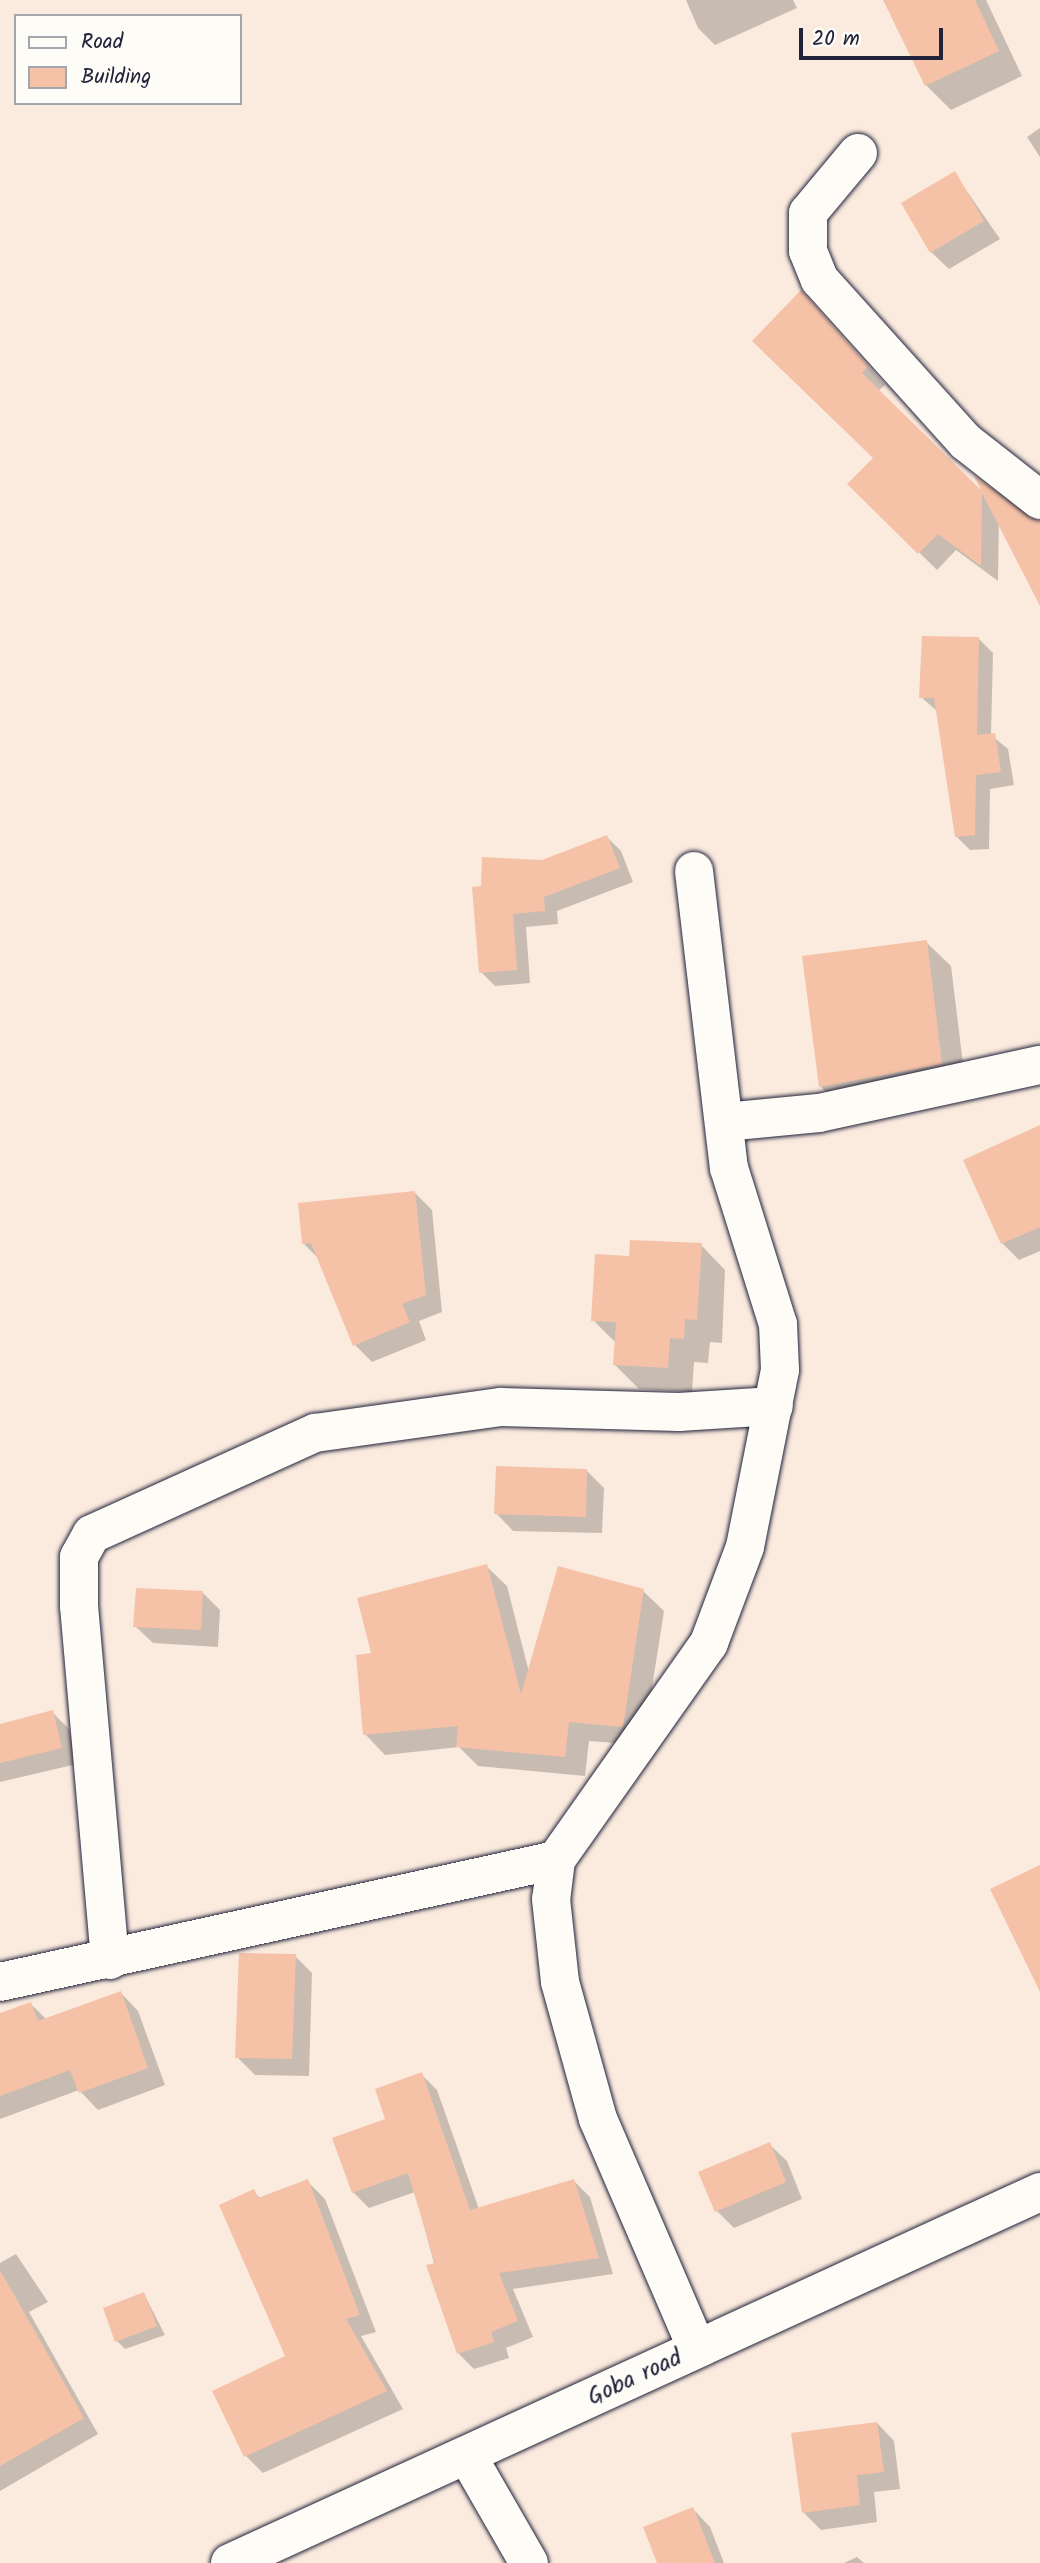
<!DOCTYPE html>
<style>
body{margin:0}
#map{position:relative;width:1040px;height:2563px;overflow:hidden;background:#fbebdf;font-family:Kalam,sans-serif}
div>[style]{position:absolute}
.shadow>*{inset:0;background:#0003}
.building>*{inset:0;background:#f6c2a7}
.roads{filter:drop-shadow(0 0 2px #22223b) drop-shadow(0 0 2px #22223b)}
.minor>*{height:38px;margin:-19px;padding:0 19px;transform-origin:19px;border-radius:19px;background:#fdfcf7}
span{translate:-50% -50%;white-space:nowrap;text-align:center;line-height:1.15;-webkit-text-stroke:7px #fdfcf7;paint-order:stroke}
.street-label{font-size:24px;color:#22223b}
.legend{position:absolute;left:14px;top:14px;width:228px;height:91px;box-sizing:border-box;background:#fdfcf7;border:2px solid #a5a5ac;margin:0;padding:9px 12px;list-style:none;font-size:21px;color:#22223b}
.legend li{display:flex;align-items:center;gap:14px;height:35px}
.legend b{width:35px;border:2px solid #a5a5ac}
.scale{position:absolute;left:799px;top:28px;width:144px;height:32px;box-sizing:border-box;border:4px solid #22223b;border-top:0;padding-left:9px;font-size:21px;line-height:24px;white-space:nowrap;color:#22223b;-webkit-text-stroke:5px #fdfcf7;paint-order:stroke}
</style>
<div id="map">
<div class="shadow">
<div style="clip-path:polygon(686px 0,793px 0,797px 8px,715px 45px,698px 28px)"></div>
<div style="clip-path:polygon(885px 0,986px 0,1022px 76px,951px 110px,926px 85px)"></div>
<div style="clip-path:polygon(1040px 128px,1040px 157px,1027px 137px)"></div>
<div style="clip-path:polygon(955px 174px,1000px 239px,949px 269px,931px 252px)"></div>
<div style="clip-path:polygon(818px 310px,885px 385px,878px 391px,999px 510px,998px 581px,956px 550px,937px 570px,867px 501px,875px 458px)"></div>
<div style="clip-path:polygon(979px 639px,993px 653px,991px 735px,1008px 749px,1014px 785px,990px 789px,989px 849px,970px 850px,956px 836px,937px 711px,921px 697px)"></div>
<div style="clip-path:polygon(607px 837px,621px 851px,633px 882px,557px 911px,558px 924px,526px 927px,530px 983px,495px 986px,481px 972px,482px 888px)"></div>
<div style="clip-path:polygon(926px 942px,951px 966px,966px 1088px,845px 1110px,820px 1086px)"></div>
<div style="clip-path:polygon(1040px 1127px,1040px 1251px,1019px 1260px,1002px 1243px)"></div>
<div style="clip-path:polygon(414px 1192px,432px 1210px,442px 1312px,419px 1321px,426px 1340px,372px 1362px,355px 1345px,319px 1259px,304px 1244px)"></div>
<div style="clip-path:polygon(701px 1245px,725px 1270px,722px 1343px,710px 1342px,708px 1363px,694px 1362px,692px 1392px,639px 1389px,614px 1364px,616px 1343px,593px 1320px,631px 1258px)"></div>
<div style="clip-path:polygon(586px 1470px,604px 1488px,602px 1533px,513px 1531px,496px 1513px)"></div>
<div style="clip-path:polygon(486px 1566px,507px 1586px,529px 1672px,643px 1591px,664px 1611px,643px 1745px,589px 1741px,585px 1776px,478px 1766px,459px 1747px,385px 1755px,365px 1734px)"></div>
<div style="clip-path:polygon(203px 1593px,220px 1610px,218px 1647px,153px 1643px,135px 1626px)"></div>
<div style="clip-path:polygon(52px 1712px,69px 1729px,77px 1764px,0 1782px,0 1725px)"></div>
<div style="clip-path:polygon(295px 1956px,312px 1973px,309px 2076px,255px 2075px,237px 2057px)"></div>
<div style="clip-path:polygon(121px 1993px,138px 2011px,165px 2085px,98px 2110px,79px 2090px,0 2119px,0 2016px,31px 2004px,47px 2020px)"></div>
<div style="clip-path:polygon(421px 2074px,437px 2090px,479px 2209px,574px 2181px,590px 2197px,613px 2274px,513px 2289px,533px 2337px,506px 2348px,509px 2358px,474px 2369px,458px 2353px,415px 2192px,369px 2208px,353px 2192px,387px 2120px)"></div>
<div style="clip-path:polygon(769px 2144px,787px 2161px,802px 2199px,734px 2228px,717px 2211px)"></div>
<div style="clip-path:polygon(307px 2181px,325px 2199px,376px 2332px,361px 2336px,403px 2409px,263px 2473px,246px 2456px,287px 2357px,254px 2192px,261px 2199px)"></div>
<div style="clip-path:polygon(16px 2254px,48px 2302px,29px 2312px,98px 2434px,0 2491px,0 2263px)"></div>
<div style="clip-path:polygon(144px 2294px,165px 2335px,125px 2349px,117px 2341px)"></div>
<div style="clip-path:polygon(877px 2423px,894px 2441px,900px 2489px,874px 2492px,877px 2522px,821px 2530px,804px 2513px)"></div>
<div style="clip-path:polygon(693px 2509px,710px 2527px,724px 2563px,659px 2563px)"></div>
<div style="clip-path:polygon(857px 2557px,864px 2563px,844px 2563px)"></div>
</div>
<div class="building">
<div style="clip-path:polygon(883px 0,975px 0,999px 51px,925px 86px)"></div>
<div style="clip-path:polygon(955px 171px,984px 221px,930px 253px,901px 203px)"></div>
<div style="clip-path:polygon(801px 290px,868px 366px,862px 373px,981px 490px,974px 476px,1040px 521px,1040px 606px,982px 493px,981px 566px,938px 534px,918px 554px,847px 484px,873px 458px,752px 341px)"></div>
<div style="clip-path:polygon(922px 636px,979px 637px,977px 735px,995px 733px,1001px 772px,976px 775px,975px 835px,955px 837px,934px 698px,919px 698px)"></div>
<div style="clip-path:polygon(607px 835px,620px 868px,544px 897px,545px 911px,513px 914px,517px 970px,479px 973px,472px 887px,481px 886px,482px 857px,542px 860px)"></div>
<div style="clip-path:polygon(927px 940px,942px 1064px,819px 1087px,802px 956px)"></div>
<div style="clip-path:polygon(1040px 1125px,1040px 1227px,1001px 1244px,963px 1160px)"></div>
<div style="clip-path:polygon(415px 1191px,426px 1295px,402px 1304px,410px 1322px,353px 1346px,311px 1243px,302px 1244px,298px 1203px)"></div>
<div style="clip-path:polygon(630px 1240px,702px 1243px,697px 1320px,685px 1319px,684px 1339px,670px 1338px,668px 1368px,613px 1365px,616px 1322px,591px 1321px,595px 1254px,629px 1256px)"></div>
<div style="clip-path:polygon(496px 1466px,587px 1469px,586px 1517px,494px 1514px)"></div>
<div style="clip-path:polygon(487px 1564px,521px 1694px,558px 1566px,644px 1589px,623px 1727px,569px 1722px,565px 1757px,456px 1747px,458px 1726px,363px 1735px,356px 1655px,371px 1653px,357px 1598px)"></div>
<div style="clip-path:polygon(136px 1588px,203px 1591px,201px 1630px,133px 1627px)"></div>
<div style="clip-path:polygon(53px 1710px,62px 1748px,0 1763px,0 1724px)"></div>
<div style="clip-path:polygon(1040px 1865px,1040px 1992px,990px 1889px)"></div>
<div style="clip-path:polygon(239px 1953px,296px 1954px,292px 2059px,235px 2058px)"></div>
<div style="clip-path:polygon(121px 1991px,148px 2068px,79px 2093px,70px 2070px,0 2096px,0 2013px,31px 2002px,38px 2021px)"></div>
<div style="clip-path:polygon(422px 2072px,470px 2210px,574px 2179px,599px 2258px,499px 2273px,518px 2321px,491px 2332px,494px 2342px,457px 2354px,426px 2265px,435px 2263px,408px 2173px,352px 2193px,332px 2138px,385px 2119px,375px 2089px)"></div>
<div style="clip-path:polygon(770px 2142px,786px 2182px,715px 2212px,698px 2172px)"></div>
<div style="clip-path:polygon(308px 2179px,360px 2315px,346px 2319px,387px 2391px,244px 2457px,212px 2391px,285px 2356px,219px 2205px,254px 2189px,258px 2198px)"></div>
<div style="clip-path:polygon(0 2270px,84px 2418px,0 2466px)"></div>
<div style="clip-path:polygon(144px 2292px,157px 2326px,115px 2342px,103px 2308px)"></div>
<div style="clip-path:polygon(877px 2422px,884px 2472px,857px 2475px,860px 2505px,802px 2513px,791px 2433px)"></div>
<div style="clip-path:polygon(693px 2507px,715px 2563px,657px 2563px,643px 2527px)"></div>
</div>
<div class="roads">
<div class="minor">
<div style="left:858px;top:153px;width:78px;rotate:129.8deg"></div>
<div style="left:808px;top:213px;width:38px;rotate:90deg"></div>
<div style="left:808px;top:251px;width:31px;rotate:68deg"></div>
<div style="left:820px;top:280px;width:218px;rotate:48deg"></div>
<div style="left:966px;top:442px;width:94px;rotate:38.1deg"></div>
<div style="left:694px;top:871px;width:299px;rotate:83.3deg"></div>
<div style="left:729px;top:1168px;width:164px;rotate:72.6deg"></div>
<div style="left:778px;top:1324px;width:46px;rotate:87.5deg"></div>
<div style="left:780px;top:1370px;width:180px;rotate:101.2deg"></div>
<div style="left:745px;top:1547px;width:103px;rotate:110.6deg"></div>
<div style="left:709px;top:1643px;width:266px;rotate:125.2deg"></div>
<div style="left:556px;top:1860px;width:39px;rotate:97deg"></div>
<div style="left:551px;top:1899px;width:83px;rotate:83.8deg"></div>
<div style="left:560px;top:1982px;width:142px;rotate:74.5deg"></div>
<div style="left:598px;top:2119px;width:250px;rotate:66.7deg"></div>
<div style="left:725px;top:1122px;width:94px;rotate:-5.5deg"></div>
<div style="left:819px;top:1113px;width:226px;rotate:-12.3deg"></div>
<div style="left:110px;top:1960px;width:355px;rotate:-95deg"></div>
<div style="left:79px;top:1606px;width:49px;rotate:-90deg"></div>
<div style="left:79px;top:1557px;width:26px;rotate:-61deg"></div>
<div style="left:92px;top:1534px;width:245px;rotate:-24.4deg"></div>
<div style="left:315px;top:1433px;width:188px;rotate:-8deg"></div>
<div style="left:501px;top:1407px;width:178px;rotate:1.6deg"></div>
<div style="left:679px;top:1412px;width:95px;rotate:-3.6deg"></div>
<div style="left:0;top:1982px;width:569px;rotate:-12.38deg"></div>
<div style="left:468px;top:2457px;width:122px;rotate:60.1deg"></div>
<div style="left:230px;top:2563px;width:891px;rotate:-24.61deg"></div>
</div>
</div>
<div class="street-label">
<span style="left:635px;top:2378px;rotate:-25deg">Goba road</span>
</div>
<ul class="legend">
<li><b style="height:9px;background:#fdfcf7"></b>Road</li>
<li><b style="height:19px;background:#f6c2a7"></b>Building</li>
</ul>
<div class="scale">20 m</div>
</div>
